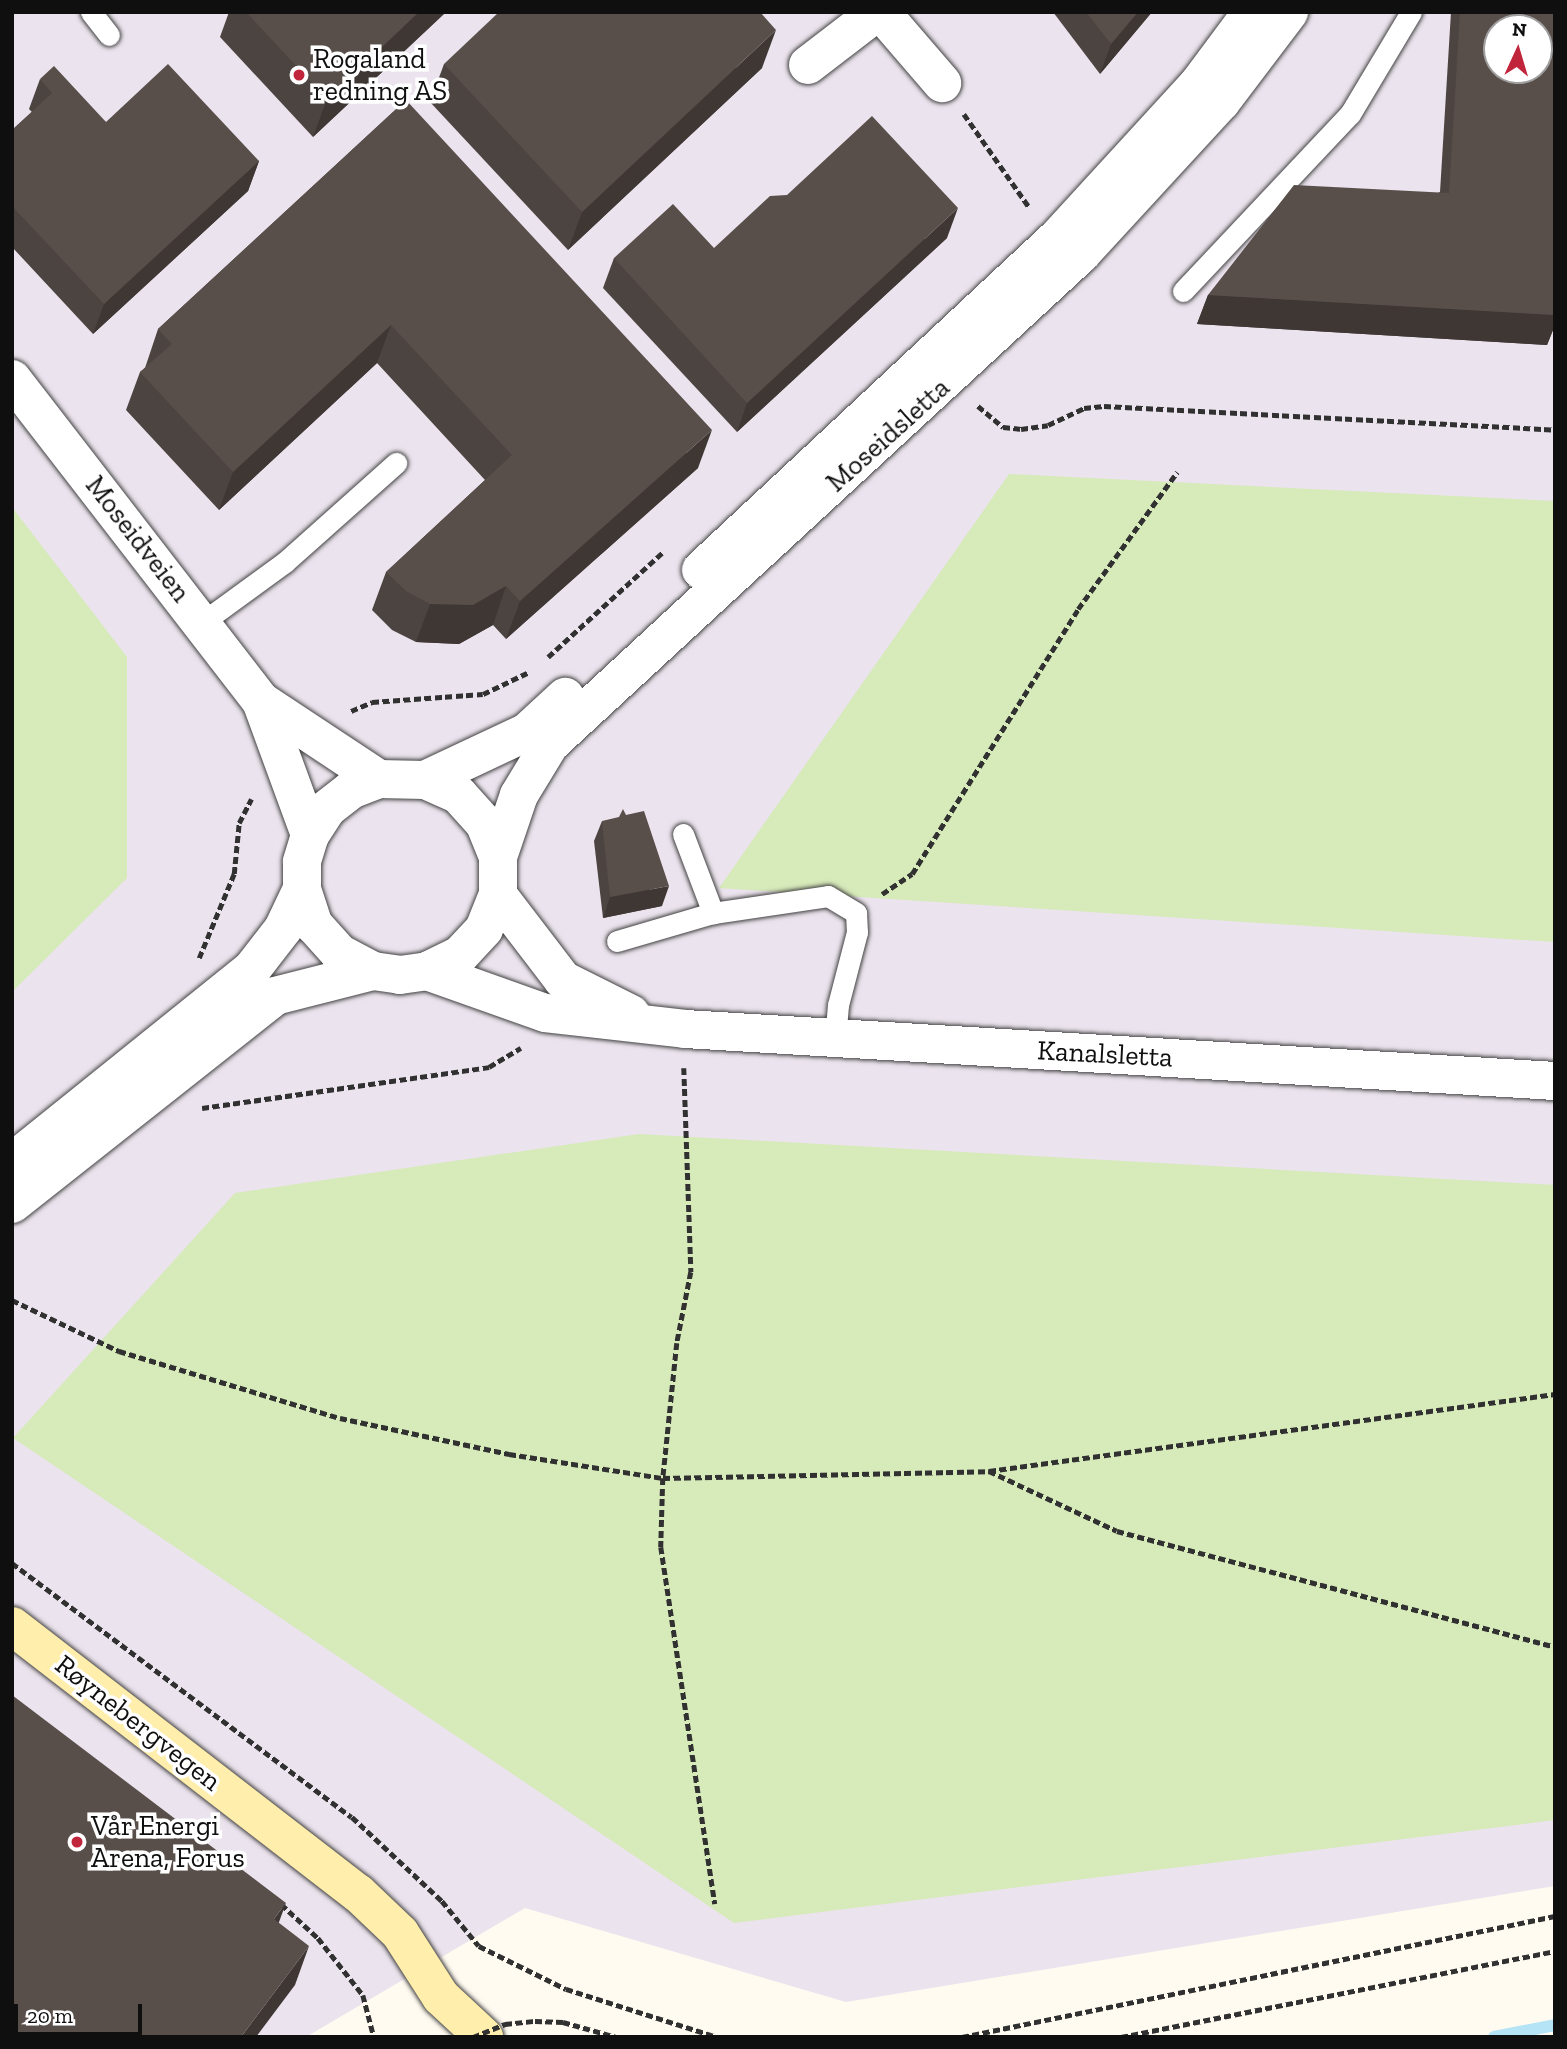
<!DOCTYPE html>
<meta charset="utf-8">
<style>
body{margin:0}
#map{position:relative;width:1567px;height:2049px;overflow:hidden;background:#fffbf1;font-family:"Zilla Slab",serif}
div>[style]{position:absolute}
.industrial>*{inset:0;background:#ebe3ed}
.green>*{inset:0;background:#d7eaba}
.stream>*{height:12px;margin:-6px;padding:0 6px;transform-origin:6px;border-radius:6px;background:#b5e4f7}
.path>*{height:4.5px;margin-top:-2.25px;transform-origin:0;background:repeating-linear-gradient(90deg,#313131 0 7px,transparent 0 10.5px)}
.roads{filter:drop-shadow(0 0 2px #424242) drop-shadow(0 0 2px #424242)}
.lane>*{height:21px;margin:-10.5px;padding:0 10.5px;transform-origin:10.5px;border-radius:10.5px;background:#fff}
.street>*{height:38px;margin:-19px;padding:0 19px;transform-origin:19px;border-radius:19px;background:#fff}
.secondary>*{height:38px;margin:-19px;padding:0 19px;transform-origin:19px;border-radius:19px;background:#ffeeac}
.path-bridge>*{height:4.5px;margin-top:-2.25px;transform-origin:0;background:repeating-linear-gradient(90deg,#313131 0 7px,transparent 0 10.5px)}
.wall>*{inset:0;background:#4c4440}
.shaded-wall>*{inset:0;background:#3e3734}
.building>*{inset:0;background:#584f4b}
.dots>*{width:19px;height:19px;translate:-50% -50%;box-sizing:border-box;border:4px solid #fff;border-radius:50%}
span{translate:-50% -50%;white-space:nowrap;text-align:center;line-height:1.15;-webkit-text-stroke:7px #fff;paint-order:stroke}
.poi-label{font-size:28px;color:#0f0f0f}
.left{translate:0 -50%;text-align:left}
.street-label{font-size:28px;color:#0f0f0f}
.frame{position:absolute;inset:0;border:14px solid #0f0f0f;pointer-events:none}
.north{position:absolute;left:1483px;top:14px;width:70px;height:70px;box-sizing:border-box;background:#fff;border:2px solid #9f9f9f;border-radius:50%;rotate:4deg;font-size:19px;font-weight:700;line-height:28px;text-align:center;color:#0f0f0f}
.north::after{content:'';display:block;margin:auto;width:24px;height:32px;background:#c1253b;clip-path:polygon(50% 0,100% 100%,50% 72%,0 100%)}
.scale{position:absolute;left:14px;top:2004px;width:128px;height:32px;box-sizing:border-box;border:4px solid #0f0f0f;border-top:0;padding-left:9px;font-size:21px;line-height:24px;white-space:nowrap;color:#0f0f0f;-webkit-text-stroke:5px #fff;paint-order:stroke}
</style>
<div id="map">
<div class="industrial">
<div style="clip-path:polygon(evenodd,12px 12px,1555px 12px,1555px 1886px,846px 2002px,525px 1908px,306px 2037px,12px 2037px,12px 12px,1497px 28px,1539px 28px,1539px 70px,1497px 70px,1497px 28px)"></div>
</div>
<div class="green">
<div style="clip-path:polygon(1009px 474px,1555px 501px,1555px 942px,719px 888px)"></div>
<div style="clip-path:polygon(12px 507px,127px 657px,127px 878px,12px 992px)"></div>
<div style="clip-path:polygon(639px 1134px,1555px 1185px,1555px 1820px,734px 1923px,13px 1438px,235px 1193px)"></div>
</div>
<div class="stream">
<div style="left:1494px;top:2037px;width:62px;rotate:-11.1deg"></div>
</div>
<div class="path">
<div style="left:964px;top:114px;width:113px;rotate:55deg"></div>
<div style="left:978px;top:406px;width:33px;rotate:40deg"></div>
<div style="left:1003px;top:427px;width:18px;rotate:6deg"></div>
<div style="left:1021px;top:429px;width:27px;rotate:-8deg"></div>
<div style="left:1048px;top:425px;width:40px;rotate:-25deg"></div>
<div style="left:1084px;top:408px;width:20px;rotate:-6deg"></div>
<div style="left:1104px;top:406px;width:452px;rotate:3deg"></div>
<div style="left:548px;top:657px;width:156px;rotate:-42.4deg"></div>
<div style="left:351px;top:711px;width:23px;rotate:-23deg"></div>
<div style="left:372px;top:702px;width:111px;rotate:-4.1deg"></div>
<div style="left:483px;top:694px;width:49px;rotate:-25.5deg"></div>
<div style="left:882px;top:894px;width:36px;rotate:-34deg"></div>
<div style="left:912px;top:874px;width:313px;rotate:-57.9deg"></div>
<div style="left:1078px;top:609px;width:169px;rotate:-54.1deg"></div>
<div style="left:199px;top:958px;width:91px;rotate:-67.4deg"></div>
<div style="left:234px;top:874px;width:51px;rotate:-84.4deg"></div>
<div style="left:239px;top:823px;width:27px;rotate:-63deg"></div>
<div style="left:684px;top:1068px;width:204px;rotate:88deg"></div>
<div style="left:691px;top:1272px;width:72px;rotate:101.2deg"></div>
<div style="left:677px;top:1343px;width:136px;rotate:95.9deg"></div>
<div style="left:663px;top:1478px;width:69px;rotate:91.7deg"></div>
<div style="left:661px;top:1547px;width:361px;rotate:81.4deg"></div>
<div style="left:202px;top:1108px;width:290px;rotate:-8.1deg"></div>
<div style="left:489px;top:1067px;width:37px;rotate:-31deg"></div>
<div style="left:12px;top:1300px;width:119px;rotate:25.5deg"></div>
<div style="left:119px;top:1351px;width:231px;rotate:16.9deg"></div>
<div style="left:340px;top:1418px;width:173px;rotate:12deg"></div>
<div style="left:509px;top:1454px;width:156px;rotate:8.9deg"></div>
<div style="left:663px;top:1478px;width:326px;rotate:-1.2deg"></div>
<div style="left:989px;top:1471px;width:571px;rotate:-7.75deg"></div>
<div style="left:989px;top:1471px;width:141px;rotate:25.1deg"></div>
<div style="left:1117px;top:1531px;width:453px;rotate:14.8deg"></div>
<div style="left:12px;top:1563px;width:424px;rotate:36.8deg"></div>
<div style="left:352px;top:1817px;width:123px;rotate:43deg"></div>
<div style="left:442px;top:1901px;width:58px;rotate:50.6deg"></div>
<div style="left:479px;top:1946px;width:97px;rotate:26.3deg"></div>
<div style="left:566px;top:1989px;width:158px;rotate:17.6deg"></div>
<div style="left:281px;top:1904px;width:50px;rotate:42.6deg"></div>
<div style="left:318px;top:1938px;width:73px;rotate:51.7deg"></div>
<div style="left:363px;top:1995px;width:43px;rotate:75.3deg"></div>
<div style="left:962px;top:2037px;width:605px;rotate:-11.53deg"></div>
<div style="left:1121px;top:2037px;width:442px;rotate:-11.2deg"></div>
</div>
<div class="roads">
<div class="lane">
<div style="left:91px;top:12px;width:29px;rotate:52deg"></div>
<div style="left:1183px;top:291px;width:243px;rotate:-46.7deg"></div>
<div style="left:1350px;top:114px;width:119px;rotate:-59.1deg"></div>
<div style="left:204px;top:621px;width:100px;rotate:-36.1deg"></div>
<div style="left:285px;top:562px;width:149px;rotate:-41.7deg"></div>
<div style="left:683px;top:834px;width:85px;rotate:69.2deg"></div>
<div style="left:617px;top:941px;width:100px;rotate:-16.3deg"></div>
<div style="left:713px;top:913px;width:116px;rotate:-8.4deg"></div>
<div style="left:828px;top:896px;width:33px;rotate:31deg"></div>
<div style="left:856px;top:913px;width:19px;rotate:87deg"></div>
<div style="left:857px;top:932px;width:75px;rotate:104.6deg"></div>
<div style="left:838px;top:1005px;width:32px;rotate:95deg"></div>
</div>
<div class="street">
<div style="left:881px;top:12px;width:94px;rotate:49.3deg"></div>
<div style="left:808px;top:65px;width:87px;rotate:-37.5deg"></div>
<div style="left:12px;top:379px;width:407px;rotate:52.3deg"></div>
<div style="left:261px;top:701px;width:143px;rotate:69.9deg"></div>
<div style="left:701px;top:570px;width:490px;rotate:-43deg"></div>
<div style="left:1059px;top:236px;width:207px;rotate:-47.5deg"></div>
<div style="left:1199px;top:83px;width:89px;rotate:-53.3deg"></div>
<div style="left:261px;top:701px;width:141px;rotate:33.5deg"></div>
<div style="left:425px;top:780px;width:113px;rotate:-25.2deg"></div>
<div style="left:527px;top:732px;width:52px;rotate:-42.6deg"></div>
<div style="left:498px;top:857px;width:65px;rotate:-71.3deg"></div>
<div style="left:519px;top:795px;width:60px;rotate:-58.7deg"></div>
<div style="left:550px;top:744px;width:723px;rotate:-42.7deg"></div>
<div style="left:1081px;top:254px;width:207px;rotate:-47.4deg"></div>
<div style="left:1221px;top:102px;width:113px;rotate:-52.9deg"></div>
<div style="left:498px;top:895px;width:107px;rotate:52.6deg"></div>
<div style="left:563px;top:980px;width:76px;rotate:26.6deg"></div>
<div style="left:427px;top:971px;width:37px;rotate:-26deg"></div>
<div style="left:460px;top:955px;width:35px;rotate:-47deg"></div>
<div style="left:484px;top:929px;width:37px;rotate:-68deg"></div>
<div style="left:498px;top:895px;width:38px;rotate:-90deg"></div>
<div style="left:498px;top:857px;width:37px;rotate:-112deg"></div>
<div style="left:484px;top:823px;width:38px;rotate:-132deg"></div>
<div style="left:459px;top:795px;width:37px;rotate:-156deg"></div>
<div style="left:425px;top:780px;width:46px;rotate:-178.8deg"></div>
<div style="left:379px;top:779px;width:30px;rotate:159deg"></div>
<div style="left:351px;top:790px;width:31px;rotate:142deg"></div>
<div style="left:327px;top:809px;width:31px;rotate:123deg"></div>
<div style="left:310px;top:835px;width:28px;rotate:107deg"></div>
<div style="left:302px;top:862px;width:27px;rotate:90deg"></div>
<div style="left:302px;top:889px;width:38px;rotate:72deg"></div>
<div style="left:314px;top:925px;width:38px;rotate:48deg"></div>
<div style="left:339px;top:953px;width:38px;rotate:28deg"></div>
<div style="left:373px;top:971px;width:27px;rotate:8deg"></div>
<div style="left:400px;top:975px;width:27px;rotate:-8deg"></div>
<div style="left:427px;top:971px;width:125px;rotate:19.6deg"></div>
<div style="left:545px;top:1013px;width:141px;rotate:6.5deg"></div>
<div style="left:685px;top:1029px;width:872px;rotate:3.42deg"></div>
<div style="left:12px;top:1162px;width:308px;rotate:-38.8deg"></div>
<div style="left:252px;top:969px;width:51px;rotate:-52.2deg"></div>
<div style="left:283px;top:929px;width:44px;rotate:-64.6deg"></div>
<div style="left:12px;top:1204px;width:335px;rotate:-38.3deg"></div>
<div style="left:275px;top:996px;width:101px;rotate:-14.3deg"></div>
</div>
<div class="secondary">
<div style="left:12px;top:1626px;width:437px;rotate:37.7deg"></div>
<div style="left:358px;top:1893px;width:58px;rotate:43.6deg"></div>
<div style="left:400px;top:1933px;width:76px;rotate:57.4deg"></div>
<div style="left:441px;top:1997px;width:59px;rotate:42.9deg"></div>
</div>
</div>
<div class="path-bridge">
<div style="left:473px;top:2037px;width:35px;rotate:-22deg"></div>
<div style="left:505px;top:2024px;width:30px;rotate:-6deg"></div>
<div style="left:535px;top:2021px;width:28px;rotate:2deg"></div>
<div style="left:563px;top:2022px;width:55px;rotate:15.8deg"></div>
</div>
<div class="wall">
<div style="clip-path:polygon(229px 12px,446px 12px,313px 137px,220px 37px)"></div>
<div style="clip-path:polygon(1053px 12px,1152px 12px,1100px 74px)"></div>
<div style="clip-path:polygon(1451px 12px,1555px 12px,1555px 325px,1547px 345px,1197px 324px,1208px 295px,1440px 192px)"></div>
<div style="clip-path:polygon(444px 64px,762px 68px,568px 250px,430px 102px)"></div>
<div style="clip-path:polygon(40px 79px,106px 122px,259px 161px,248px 191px,93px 334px,12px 247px,12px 130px,32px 112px,29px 109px)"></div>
<div style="clip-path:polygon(406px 100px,698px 468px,506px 639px,493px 625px,459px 644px,416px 642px,392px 630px,372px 610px,386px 572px,485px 480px,377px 363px,219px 510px,126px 410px,140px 372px,145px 368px,158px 329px)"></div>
<div style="clip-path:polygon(947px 238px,737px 432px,603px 288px,614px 258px,714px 248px)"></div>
<div style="clip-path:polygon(602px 821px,662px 906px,603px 918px,594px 841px)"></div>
</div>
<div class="shaded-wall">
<div style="clip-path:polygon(419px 12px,446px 12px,313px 137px,327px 99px)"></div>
<div style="clip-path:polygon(1138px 12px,1152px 12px,1100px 74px,1111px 44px)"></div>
<div style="clip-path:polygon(776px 30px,762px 68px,568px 250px,582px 212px)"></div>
<div style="clip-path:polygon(259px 161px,248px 191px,93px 334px,104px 304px)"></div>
<div style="clip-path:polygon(958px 208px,947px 238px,737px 432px,747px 403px)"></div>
<div style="clip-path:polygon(1208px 295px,1555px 315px,1555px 325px,1547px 345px,1197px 324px)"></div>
<div style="clip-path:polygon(391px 325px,377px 363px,219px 510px,233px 472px)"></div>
<div style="clip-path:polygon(712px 430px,698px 468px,506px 639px,520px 601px)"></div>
<div style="clip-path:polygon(506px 586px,493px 625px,459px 644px,416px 642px,430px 604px)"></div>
<div style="clip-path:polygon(669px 886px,662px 906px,603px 918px,610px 897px)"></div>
<div style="clip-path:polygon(286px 1903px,272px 1941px,274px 1919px)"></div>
<div style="clip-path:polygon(309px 1946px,295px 1985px,256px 2037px,241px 2037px)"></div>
</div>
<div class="building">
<div style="clip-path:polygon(246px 12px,419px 12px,327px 99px)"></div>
<div style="clip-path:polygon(499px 12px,760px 12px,776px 30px,582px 212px,444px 64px)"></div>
<div style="clip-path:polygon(1086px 12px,1138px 12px,1111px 44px)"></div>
<div style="clip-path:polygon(evenodd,1460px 12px,1555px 12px,1555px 315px,1208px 295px,1294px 185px,1449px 193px,1460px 12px,1497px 28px,1539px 28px,1539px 70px,1497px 70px,1497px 28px)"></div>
<div style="clip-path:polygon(168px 64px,259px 161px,104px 304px,12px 206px,12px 130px,52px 93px,40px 79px,54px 66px,106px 122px)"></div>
<div style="clip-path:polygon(406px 100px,712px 430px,520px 601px,506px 586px,473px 605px,430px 604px,406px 591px,386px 572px,512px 455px,391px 325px,233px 472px,140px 372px,172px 344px,158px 329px)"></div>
<div style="clip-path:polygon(872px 116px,958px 208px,747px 403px,614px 258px,673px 204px,714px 248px,770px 196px,787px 195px)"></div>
<div style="clip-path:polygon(623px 809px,626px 815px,644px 811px,669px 886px,610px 897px,602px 821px,619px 817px)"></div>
<div style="clip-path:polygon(12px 1695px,286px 1903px,274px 1919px,309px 1946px,241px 2037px,12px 2037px)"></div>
</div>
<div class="dots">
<div style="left:299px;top:75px;background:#c1253b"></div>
<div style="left:77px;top:1842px;background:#c1253b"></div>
</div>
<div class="poi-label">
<span class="left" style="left:313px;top:75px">Rogaland<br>redning AS</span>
<span class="left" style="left:91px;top:1842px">Vår Energi<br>Arena, Forus</span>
</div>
<div class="street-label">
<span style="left:888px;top:435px;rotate:-42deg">Moseidsletta</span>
<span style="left:138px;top:539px;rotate:52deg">Moseidveien</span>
<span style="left:1105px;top:1054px;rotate:3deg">Kanalsletta</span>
<span style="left:138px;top:1723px;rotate:38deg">Røynebergvegen</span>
</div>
<div class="frame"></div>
<div class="north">N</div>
<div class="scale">20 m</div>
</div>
